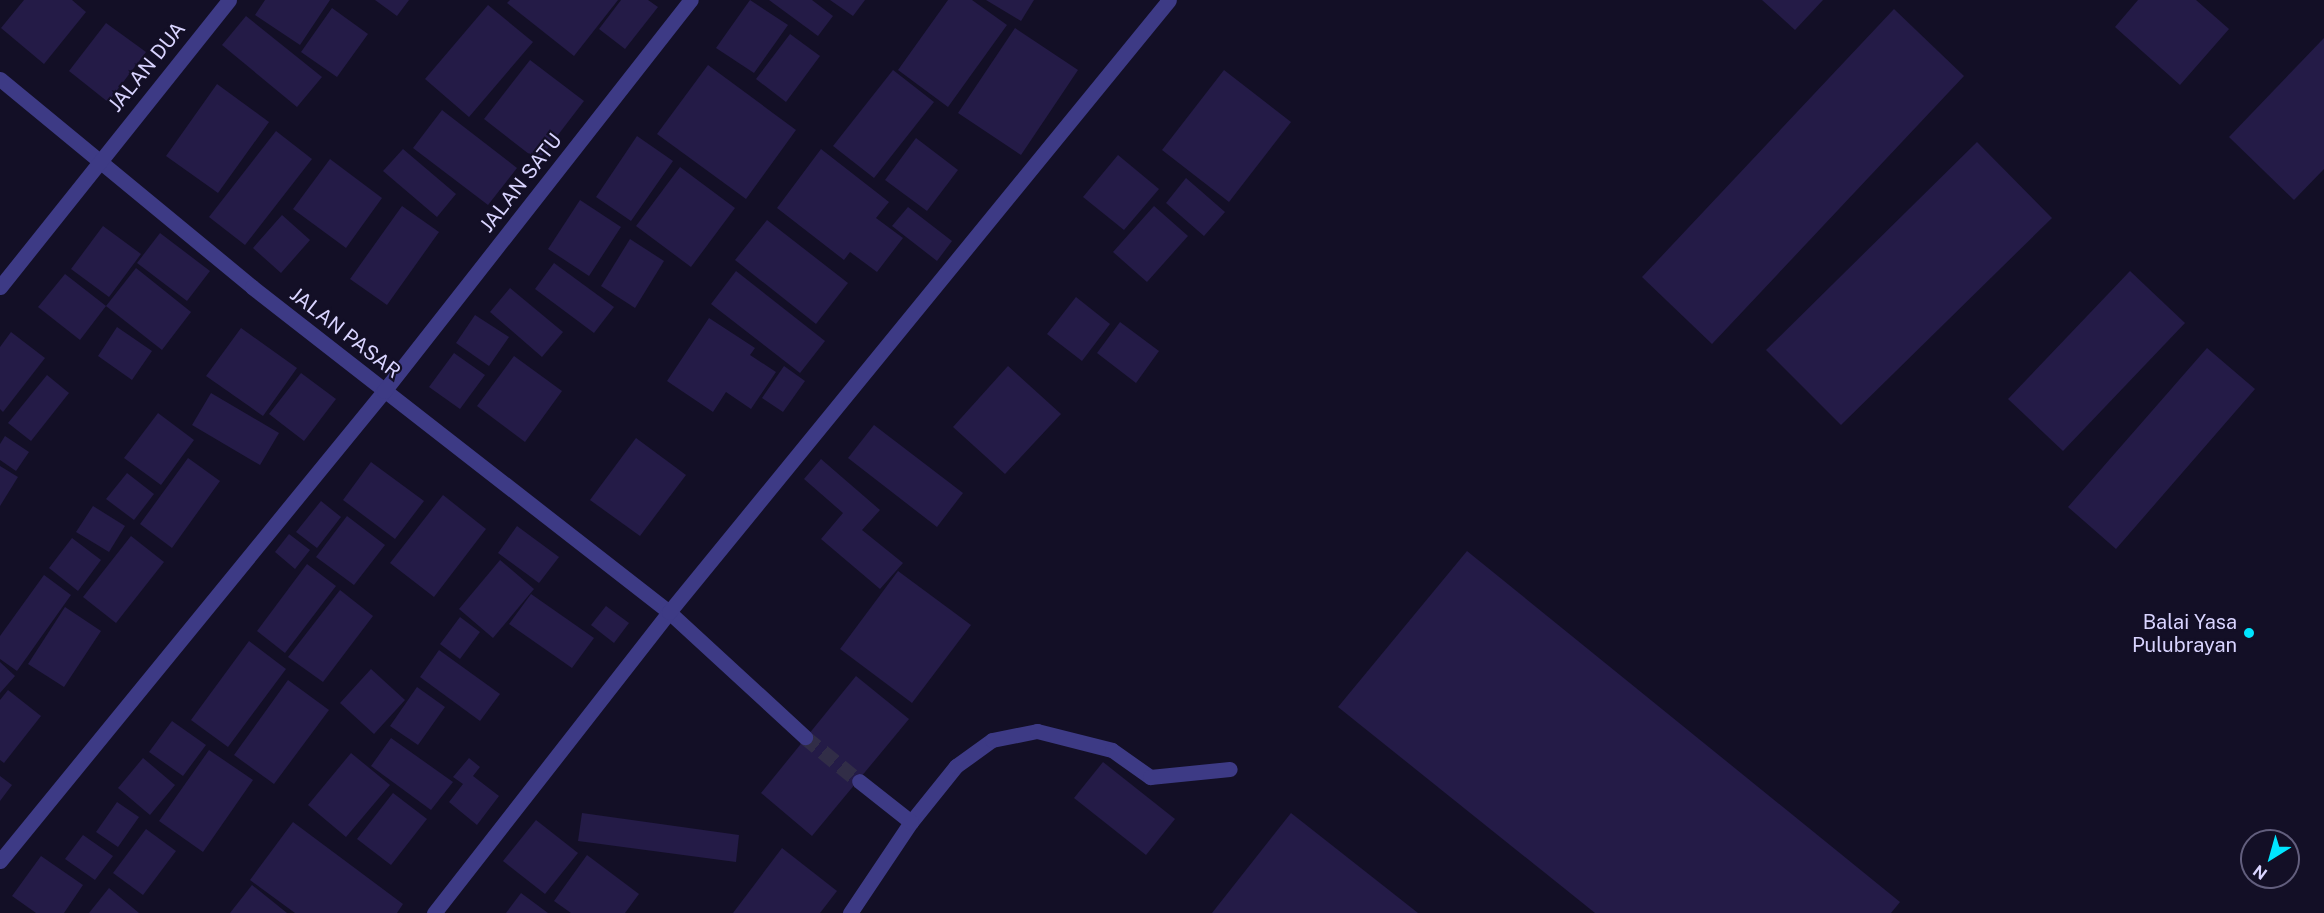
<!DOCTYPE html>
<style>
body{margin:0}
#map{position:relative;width:2324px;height:913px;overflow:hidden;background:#130f26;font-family:"Public Sans",sans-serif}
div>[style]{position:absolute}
.building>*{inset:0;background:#241b47}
.minor-tunnel>*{height:15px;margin-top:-7.5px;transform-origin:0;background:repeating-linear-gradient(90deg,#312d47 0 15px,transparent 0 23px)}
.minor>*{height:15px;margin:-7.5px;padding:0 7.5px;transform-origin:7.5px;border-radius:7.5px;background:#3d3a85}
.dots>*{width:16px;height:16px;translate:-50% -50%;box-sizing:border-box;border:3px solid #130f26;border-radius:50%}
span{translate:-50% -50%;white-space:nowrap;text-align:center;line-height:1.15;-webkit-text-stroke:4.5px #130f26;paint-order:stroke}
.street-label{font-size:20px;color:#d9d4ff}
.poi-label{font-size:20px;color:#d9d4ff}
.right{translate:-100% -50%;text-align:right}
.north{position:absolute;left:2240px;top:829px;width:60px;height:60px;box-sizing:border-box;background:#130f26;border:2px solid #625e7d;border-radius:50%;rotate:217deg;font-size:16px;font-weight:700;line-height:24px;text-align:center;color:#d9d4ff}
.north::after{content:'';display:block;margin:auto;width:21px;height:27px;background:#00e5ff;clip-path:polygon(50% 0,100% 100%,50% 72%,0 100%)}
</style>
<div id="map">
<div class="building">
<div style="clip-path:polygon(24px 0,72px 0,86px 12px,44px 64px,1px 28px)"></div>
<div style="clip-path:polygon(265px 0,330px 0,300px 45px,255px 15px)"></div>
<div style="clip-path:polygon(375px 0,409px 0,397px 16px)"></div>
<div style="clip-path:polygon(510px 0,618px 0,574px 56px,507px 3px)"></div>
<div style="clip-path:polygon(621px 0,648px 0,658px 7px,625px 49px,599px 29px)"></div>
<div style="clip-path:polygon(750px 0,788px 25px,754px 73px,716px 48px)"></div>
<div style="clip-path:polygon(769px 0,812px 0,833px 16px,818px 36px)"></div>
<div style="clip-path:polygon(830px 0,865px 0,853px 16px)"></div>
<div style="clip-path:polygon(948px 0,972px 0,1007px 25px,948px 107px,898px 70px)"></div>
<div style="clip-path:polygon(986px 0,1034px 0,1021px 21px)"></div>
<div style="clip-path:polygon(1762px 0,1823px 0,1795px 30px)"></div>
<div style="clip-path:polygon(2138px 0,2196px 0,2229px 29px,2180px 85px,2115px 27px)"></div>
<div style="clip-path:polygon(488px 5px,533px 42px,469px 117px,425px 79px)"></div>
<div style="clip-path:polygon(332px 8px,368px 34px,337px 77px,301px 52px)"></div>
<div style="clip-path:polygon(1894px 9px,1964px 76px,1712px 344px,1642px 277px)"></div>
<div style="clip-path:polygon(246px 16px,322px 77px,297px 107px,222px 45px)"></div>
<div style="clip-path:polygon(106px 23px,146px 52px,108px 102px,69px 71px)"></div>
<div style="clip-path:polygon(1015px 28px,1078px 70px,1021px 155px,958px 113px)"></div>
<div style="clip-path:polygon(790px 34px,820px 56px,786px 102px,756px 79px)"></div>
<div style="clip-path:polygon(2324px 38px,2324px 169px,2294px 200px,2229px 137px)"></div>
<div style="clip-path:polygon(530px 60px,584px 101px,538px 161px,484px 119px)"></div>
<div style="clip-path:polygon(708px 65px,796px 130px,746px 199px,657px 134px)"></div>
<div style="clip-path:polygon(893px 70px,934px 102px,874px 178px,833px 146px)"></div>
<div style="clip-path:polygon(1224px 70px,1291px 122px,1229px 202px,1162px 150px)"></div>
<div style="clip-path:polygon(217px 84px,269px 122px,218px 193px,166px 156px)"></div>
<div style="clip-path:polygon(442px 110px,517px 168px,488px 205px,413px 148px)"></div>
<div style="clip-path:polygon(276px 131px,312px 159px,245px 245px,209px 217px)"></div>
<div style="clip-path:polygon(637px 136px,673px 161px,631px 221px,596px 197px)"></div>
<div style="clip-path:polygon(916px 138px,958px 170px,927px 211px,885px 180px)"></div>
<div style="clip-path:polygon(1977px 142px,2052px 218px,1841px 425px,1766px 350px)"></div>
<div style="clip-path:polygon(403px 149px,456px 194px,437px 217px,383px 171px)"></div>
<div style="clip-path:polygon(821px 149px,889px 202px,876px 218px,903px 238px,877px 272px,850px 252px,844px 260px,777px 208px)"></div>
<div style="clip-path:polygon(1118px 155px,1159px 189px,1124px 230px,1083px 197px)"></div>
<div style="clip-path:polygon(330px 159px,382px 198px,346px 248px,293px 209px)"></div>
<div style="clip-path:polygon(680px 167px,735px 208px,691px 267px,636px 226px)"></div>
<div style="clip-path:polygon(1186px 178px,1225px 212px,1204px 236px,1166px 203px)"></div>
<div style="clip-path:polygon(580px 200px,621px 227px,589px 276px,548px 249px)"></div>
<div style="clip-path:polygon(402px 206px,439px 232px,387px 305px,350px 279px)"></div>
<div style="clip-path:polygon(1154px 206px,1188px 236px,1147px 282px,1113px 252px)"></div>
<div style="clip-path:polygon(908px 207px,952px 241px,937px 261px,892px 226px)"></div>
<div style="clip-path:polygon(282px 215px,310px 240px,281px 273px,253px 248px)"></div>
<div style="clip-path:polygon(767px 220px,848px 283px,816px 324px,735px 260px)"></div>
<div style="clip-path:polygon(103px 226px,141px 254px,109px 297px,71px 269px)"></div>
<div style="clip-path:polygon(160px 233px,210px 271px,187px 301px,137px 263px)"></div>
<div style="clip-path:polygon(630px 239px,664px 261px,635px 308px,601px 286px)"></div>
<div style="clip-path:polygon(554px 263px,614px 307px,594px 333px,535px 289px)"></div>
<div style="clip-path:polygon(136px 268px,191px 312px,162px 350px,106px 306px)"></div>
<div style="clip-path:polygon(736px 271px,825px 341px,800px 373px,711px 304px)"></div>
<div style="clip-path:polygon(2130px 271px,2185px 323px,2063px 451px,2008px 399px)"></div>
<div style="clip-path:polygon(65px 274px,106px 306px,80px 340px,38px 307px)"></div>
<div style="clip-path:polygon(510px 288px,563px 332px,542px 357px,490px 312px)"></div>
<div style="clip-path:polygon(1076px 297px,1110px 324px,1082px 361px,1047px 334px)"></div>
<div style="clip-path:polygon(475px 315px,509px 337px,489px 366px,456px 343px)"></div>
<div style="clip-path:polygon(709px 318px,755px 348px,750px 355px,776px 372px,751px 409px,726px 392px,713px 412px,667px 381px)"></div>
<div style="clip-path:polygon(1120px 322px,1159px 351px,1136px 383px,1097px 353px)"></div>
<div style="clip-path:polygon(117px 327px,152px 351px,132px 380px,98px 356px)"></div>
<div style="clip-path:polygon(241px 328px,297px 368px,263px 416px,206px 376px)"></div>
<div style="clip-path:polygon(11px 332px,45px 358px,3px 412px,0 409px,0 347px)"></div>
<div style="clip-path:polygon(2207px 348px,2255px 389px,2116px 549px,2068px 507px)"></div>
<div style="clip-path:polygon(454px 353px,485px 375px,460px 409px,429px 387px)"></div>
<div style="clip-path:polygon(514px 356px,562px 391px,525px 442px,477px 406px)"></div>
<div style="clip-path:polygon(784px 366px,805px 381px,783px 412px,762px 398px)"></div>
<div style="clip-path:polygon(1008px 366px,1061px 414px,1005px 474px,953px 427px)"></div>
<div style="clip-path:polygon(301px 373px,336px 399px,304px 441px,269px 414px)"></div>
<div style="clip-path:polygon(47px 375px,69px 393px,31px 441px,8px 423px)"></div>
<div style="clip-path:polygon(211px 393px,279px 433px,260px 465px,192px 425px)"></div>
<div style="clip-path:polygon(158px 413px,194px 440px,161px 485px,124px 458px)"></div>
<div style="clip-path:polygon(874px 425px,963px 493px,937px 527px,848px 458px)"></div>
<div style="clip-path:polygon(5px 436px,29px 452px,16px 471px,0 460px,0 444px)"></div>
<div style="clip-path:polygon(636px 438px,686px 475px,640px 536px,590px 500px)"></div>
<div style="clip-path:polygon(188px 458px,220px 481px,172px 548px,140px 524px)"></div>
<div style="clip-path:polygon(821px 459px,880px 510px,862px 530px,903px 563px,880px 589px,821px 539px,843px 513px,804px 479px)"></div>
<div style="clip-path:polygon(371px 462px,424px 501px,395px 539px,343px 500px)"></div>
<div style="clip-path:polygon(0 466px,18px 477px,0 506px)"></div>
<div style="clip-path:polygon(127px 473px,154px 494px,134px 520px,106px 499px)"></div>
<div style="clip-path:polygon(443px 495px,486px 529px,434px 597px,390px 563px)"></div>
<div style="clip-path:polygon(321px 501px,341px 517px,317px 548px,296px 532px)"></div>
<div style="clip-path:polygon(93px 506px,125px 526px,109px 552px,76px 532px)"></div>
<div style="clip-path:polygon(347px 516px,385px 545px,354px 585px,316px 557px)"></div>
<div style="clip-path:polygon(517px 526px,559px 557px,539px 583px,498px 553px)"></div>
<div style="clip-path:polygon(289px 534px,310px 550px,295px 569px,275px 552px)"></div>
<div style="clip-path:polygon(131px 536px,164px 562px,116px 623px,83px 597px)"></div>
<div style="clip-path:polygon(72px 538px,101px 560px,78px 591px,49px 568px)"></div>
<div style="clip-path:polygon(1467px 551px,1900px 902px,1891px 913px,1595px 913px,1338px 707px)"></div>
<div style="clip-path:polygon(500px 560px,534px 589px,493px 638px,459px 609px)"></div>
<div style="clip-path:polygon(307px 564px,336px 586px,285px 653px,257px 631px)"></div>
<div style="clip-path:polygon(898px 571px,971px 625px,912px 703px,840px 649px)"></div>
<div style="clip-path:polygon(44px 575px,71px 595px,17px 671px,0 659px,0 636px)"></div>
<div style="clip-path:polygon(340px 590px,373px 616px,323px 682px,288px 657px)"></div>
<div style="clip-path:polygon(531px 594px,594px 638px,572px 668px,509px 624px)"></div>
<div style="clip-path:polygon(606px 606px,629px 623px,614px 643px,591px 625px)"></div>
<div style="clip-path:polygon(65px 607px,101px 631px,64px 687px,28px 664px)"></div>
<div style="clip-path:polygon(460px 617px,480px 632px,460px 659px,440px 644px)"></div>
<div style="clip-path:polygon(249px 641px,286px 669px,228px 747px,191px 720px)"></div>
<div style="clip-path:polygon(439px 650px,500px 694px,480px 721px,420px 677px)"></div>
<div style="clip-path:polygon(0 662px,15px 676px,0 693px)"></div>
<div style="clip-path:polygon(371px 669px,405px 700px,374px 734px,340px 703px)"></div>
<div style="clip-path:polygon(856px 676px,909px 719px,812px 836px,761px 793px)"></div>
<div style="clip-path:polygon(288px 680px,329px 710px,274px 784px,234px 755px)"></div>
<div style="clip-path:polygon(417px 687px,445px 707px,418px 745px,390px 726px)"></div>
<div style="clip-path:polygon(8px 690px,41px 716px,4px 763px,0 760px,0 700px)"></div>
<div style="clip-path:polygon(172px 721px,206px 745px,183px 776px,149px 752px)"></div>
<div style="clip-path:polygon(391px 738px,453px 782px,431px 810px,371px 766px)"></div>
<div style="clip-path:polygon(209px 750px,253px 780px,203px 852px,159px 821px)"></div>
<div style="clip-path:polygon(351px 753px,390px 785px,346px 837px,308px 805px)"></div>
<div style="clip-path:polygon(143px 758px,175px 785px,150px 815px,118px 788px)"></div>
<div style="clip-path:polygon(469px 758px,480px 767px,473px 776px,499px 796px,477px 825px,449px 802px,463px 784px,453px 777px)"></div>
<div style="clip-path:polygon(1103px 762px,1175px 819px,1146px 855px,1074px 798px)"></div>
<div style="clip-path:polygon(0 776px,12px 785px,0 801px)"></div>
<div style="clip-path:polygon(393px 793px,427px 819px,391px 865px,357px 839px)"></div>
<div style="clip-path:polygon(117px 802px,139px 817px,118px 847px,96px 832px)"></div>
<div style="clip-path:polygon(582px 813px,739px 835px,736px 862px,578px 841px)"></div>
<div style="clip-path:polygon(1291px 813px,1418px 913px,1212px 913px)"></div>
<div style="clip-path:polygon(536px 820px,578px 853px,545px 894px,503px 861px)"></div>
<div style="clip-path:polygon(293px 822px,403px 904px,397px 913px,295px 913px,250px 880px)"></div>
<div style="clip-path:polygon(146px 829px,176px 851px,143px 895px,113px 873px)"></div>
<div style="clip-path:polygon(83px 835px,113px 856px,95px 880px,65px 859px)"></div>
<div style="clip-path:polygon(782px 848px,837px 891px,820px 913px,733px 913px)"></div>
<div style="clip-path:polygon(587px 855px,639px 894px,625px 913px,571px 913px,554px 901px)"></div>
<div style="clip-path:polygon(41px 856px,83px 885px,64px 913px,36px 913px,12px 896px)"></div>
<div style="clip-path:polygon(252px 885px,287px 913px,230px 913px)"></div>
<div style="clip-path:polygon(109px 888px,139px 913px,89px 913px)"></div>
<div style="clip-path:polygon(521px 893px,548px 913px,506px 913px)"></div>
</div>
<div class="minor-tunnel">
<div style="left:805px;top:737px;width:70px;rotate:39.2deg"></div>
</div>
<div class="minor">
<div style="left:0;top:79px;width:327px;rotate:39.5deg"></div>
<div style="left:252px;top:287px;width:529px;rotate:37.93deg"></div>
<div style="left:669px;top:612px;width:185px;rotate:42.6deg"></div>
<div style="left:0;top:287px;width:367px;rotate:-51.4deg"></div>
<div style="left:911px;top:822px;width:72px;rotate:-51.2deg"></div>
<div style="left:956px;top:766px;width:44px;rotate:-35.8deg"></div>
<div style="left:992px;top:740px;width:46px;rotate:-11.3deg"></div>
<div style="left:1037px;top:731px;width:77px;rotate:14.2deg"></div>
<div style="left:1112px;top:750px;width:47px;rotate:35.4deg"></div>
<div style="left:1150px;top:777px;width:80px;rotate:-5.7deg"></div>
<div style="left:0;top:861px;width:607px;rotate:-50.75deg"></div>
<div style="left:384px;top:391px;width:497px;rotate:-51.9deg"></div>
<div style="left:434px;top:913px;width:382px;rotate:-52deg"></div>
<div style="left:669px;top:612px;width:790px;rotate:-50.75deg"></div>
<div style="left:850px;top:913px;width:110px;rotate:-56.2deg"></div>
<div style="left:911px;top:822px;width:66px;rotate:-141.7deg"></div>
</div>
<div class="dots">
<div style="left:2249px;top:633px;background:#00e5ff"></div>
</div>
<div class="street-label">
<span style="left:147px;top:67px;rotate:-51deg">JALAN DUA</span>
<span style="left:521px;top:183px;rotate:-52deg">JALAN SATU</span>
<span style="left:345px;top:333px;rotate:38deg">JALAN PASAR</span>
</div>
<div class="poi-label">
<span class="right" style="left:2237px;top:634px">Balai Yasa<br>Pulubrayan</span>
</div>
<div class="north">N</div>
</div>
